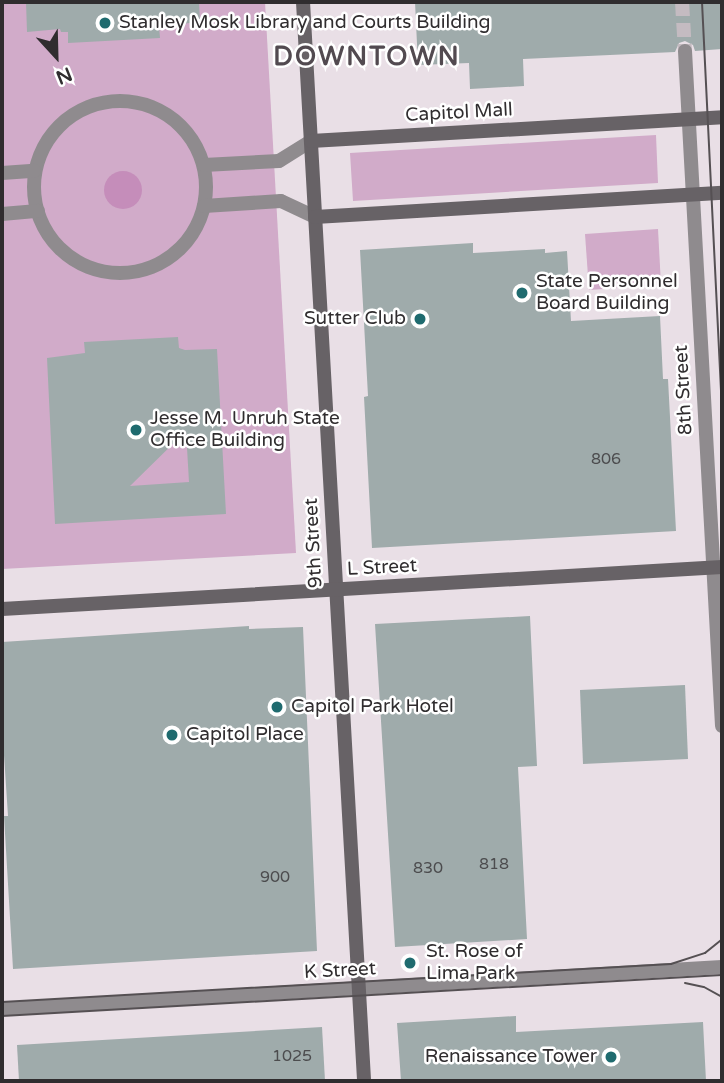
<!DOCTYPE html>
<style>
body{margin:0}
#map{position:relative;width:724px;height:1083px;overflow:hidden;background:#e9dfe6;font-family:"Varela Round",sans-serif}
div>[style]{position:absolute}
.green>*{inset:0;background:#d1abc9}
.water>*{inset:0;background:#c58dba}
.round{border-radius:50%}
.building>*{inset:0;background:#9fabab}
.street-tunnel>*{height:14px;margin-top:-7px;transform-origin:0;background:repeating-linear-gradient(90deg,#c4bbc1 0 14px,transparent 0 21px)}
.street>*{height:14px;margin:-7px;padding:0 7px;transform-origin:7px;border-radius:7px;background:#8f8b8e}
.street>.ring{margin:-7px;padding:0;box-sizing:content-box;background:none;border:14px solid #8f8b8e;border-radius:50%}
.secondary>*{height:14px;margin:-7px;padding:0 7px;transform-origin:7px;border-radius:7px;background:#676266}
.tram>*{height:2px;margin:-1px;padding:0 1px;transform-origin:1px;border-radius:1px;background:#555053}
.dots>*{width:19px;height:19px;translate:-50% -50%;box-sizing:border-box;border:4px solid #fff;border-radius:50%}
span{translate:-50% -50%;white-space:nowrap;text-align:center;line-height:1.15;-webkit-text-stroke:5px #fff;paint-order:stroke}
.number-label{font-size:16px;color:#4c4c4e}
.number-label span{-webkit-text-stroke-width:0}
.poi-label{font-size:19px;color:#302d2f}
.left{translate:0 -50%;text-align:left}
.right{translate:-100% -50%;text-align:right}
.street-label{font-size:19px;color:#302d2f}
.district-label{font-size:26px;color:#524a50;font-weight:700;letter-spacing:2px}
.frame{position:absolute;inset:0;border:4px solid #302d2f;pointer-events:none}
.north{position:absolute;left:21px;top:21px;width:70px;height:70px;-webkit-text-stroke:5px #fff;paint-order:stroke;rotate:158deg;font-size:19px;font-weight:700;line-height:28px;text-align:center;color:#302d2f}
.north::after{content:'';display:block;margin:auto;width:24px;height:32px;background:#302d2f;clip-path:polygon(50% 0,100% 100%,50% 72%,0 100%)}
</style>
<div id="map">
<div class="green">
<div style="clip-path:polygon(2px 2px,265px 2px,296px 553px,2px 569px)"></div>
<div style="clip-path:polygon(656px 135px,658px 183px,353px 201px,350px 153px)"></div>
<div style="clip-path:polygon(658px 229px,661px 285px,589px 290px,585px 234px)"></div>
</div>
<div class="water">
<div class="round" style="left:104px;top:171px;width:38px;height:38px"></div>
</div>
<div class="building">
<div style="clip-path:polygon(26px 2px,199px 2px,200px 22px,159px 26px,160px 38px,68px 43px,68px 32px,61px 32px,60px 29px,27px 32px)"></div>
<div style="clip-path:polygon(415px 2px,722px 2px,722px 49px,695px 51px,693px 45px,685px 41px,679px 43px,675px 52px,523px 59px,524px 86px,470px 89px,469px 63px,418px 65px)"></div>
<div style="clip-path:polygon(473px 243px,473px 253px,545px 249px,545px 253px,567px 251px,571px 321px,660px 316px,663px 379px,668px 379px,676px 531px,372px 548px,364px 397px,368px 396px,360px 250px)"></div>
<div style="clip-path:polygon(evenodd,178px 337px,179px 348px,185px 350px,217px 349px,226px 514px,55px 524px,47px 358px,85px 353px,84px 342px,178px 337px,186px 431px,189px 482px,130px 486px,186px 431px)"></div>
<div style="clip-path:polygon(530px 616px,537px 766px,518px 767px,527px 939px,395px 947px,375px 624px)"></div>
<div style="clip-path:polygon(249px 626px,249px 629px,303px 627px,317px 951px,13px 969px,4px 816px,8px 816px,2px 725px,2px 642px)"></div>
<div style="clip-path:polygon(685px 685px,688px 759px,583px 764px,580px 690px)"></div>
<div style="clip-path:polygon(516px 1016px,516px 1032px,703px 1022px,706px 1081px,401px 1081px,397px 1023px)"></div>
<div style="clip-path:polygon(322px 1027px,325px 1081px,19px 1081px,17px 1045px)"></div>
</div>
<div class="street-tunnel">
<div style="left:682px;top:2px;width:49px;rotate:86.5deg"></div>
</div>
<div class="street">
<div style="left:685px;top:51px;width:676px;rotate:86.86deg"></div>
<div class="ring" style="left:34px;top:101px;width:158px;height:158px"></div>
<div style="left:204px;top:165px;width:75px;rotate:-3.1deg"></div>
<div style="left:279px;top:161px;width:38px;rotate:-32deg"></div>
<div style="left:2px;top:173px;width:32px;rotate:-4deg"></div>
<div style="left:204px;top:206px;width:77px;rotate:-3.7deg"></div>
<div style="left:281px;top:201px;width:38px;rotate:25deg"></div>
<div style="left:2px;top:214px;width:36px;rotate:-5deg"></div>
<div style="left:2px;top:1009px;width:721px;rotate:-3.34deg"></div>
</div>
<div class="secondary">
<div style="left:303px;top:2px;width:1081px;rotate:86.76deg"></div>
<div style="left:311px;top:141px;width:412px;rotate:-3.3deg"></div>
<div style="left:315px;top:217px;width:408px;rotate:-3.4deg"></div>
<div style="left:2px;top:609px;width:721px;rotate:-3.34deg"></div>
</div>
<div class="tram">
<div style="left:702px;top:2px;width:404px;rotate:87.2deg"></div>
<div style="left:685px;top:983px;width:19px;rotate:12deg"></div>
<div style="left:704px;top:987px;width:21px;rotate:29deg"></div>
<div style="left:2px;top:1002px;width:670px;rotate:-3.25deg"></div>
<div style="left:671px;top:964px;width:36px;rotate:-18deg"></div>
<div style="left:705px;top:953px;width:22px;rotate:-39deg"></div>
<div style="left:2px;top:1016px;width:721px;rotate:-3.26deg"></div>
</div>
<div class="dots">
<div style="left:105px;top:23px;background:#1f6b6f"></div>
<div style="left:522px;top:293px;background:#1f6b6f"></div>
<div style="left:420px;top:319px;background:#1f6b6f"></div>
<div style="left:136px;top:430px;background:#1f6b6f"></div>
<div style="left:277px;top:707px;background:#1f6b6f"></div>
<div style="left:172px;top:735px;background:#1f6b6f"></div>
<div style="left:410px;top:963px;background:#1f6b6f"></div>
<div style="left:611px;top:1057px;background:#1f6b6f"></div>
</div>
<div class="number-label">
<span style="left:606px;top:459px">806</span>
<span style="left:494px;top:864px">818</span>
<span style="left:428px;top:868px">830</span>
<span style="left:275px;top:877px">900</span>
<span style="left:292px;top:1056px">1025</span>
</div>
<div class="poi-label">
<span class="left" style="left:119px;top:23px">Stanley Mosk Library and Courts Building</span>
<span class="left" style="left:536px;top:293px">State Personnel<br>Board Building</span>
<span class="right" style="left:406px;top:319px">Sutter Club</span>
<span class="left" style="left:150px;top:430px">Jesse M. Unruh State<br>Office Building</span>
<span class="left" style="left:291px;top:707px">Capitol Park Hotel</span>
<span class="left" style="left:186px;top:735px">Capitol Place</span>
<span class="left" style="left:426px;top:963px">St. Rose of<br>Lima Park</span>
<span class="right" style="left:597px;top:1057px">Renaissance Tower</span>
</div>
<div class="street-label">
<span style="left:459px;top:113px;rotate:-3deg">Capitol Mall</span>
<span style="left:684px;top:390px;rotate:-93deg">8th Street</span>
<span style="left:314px;top:543px;rotate:-93deg">9th Street</span>
<span style="left:382px;top:568px;rotate:-3deg">L Street</span>
<span style="left:340px;top:971px;rotate:-3deg">K Street</span>
</div>
<div class="district-label">
<span style="left:367px;top:57px">DOWNTOWN</span>
</div>
<div class="frame"></div>
<div class="north">N</div>
</div>
